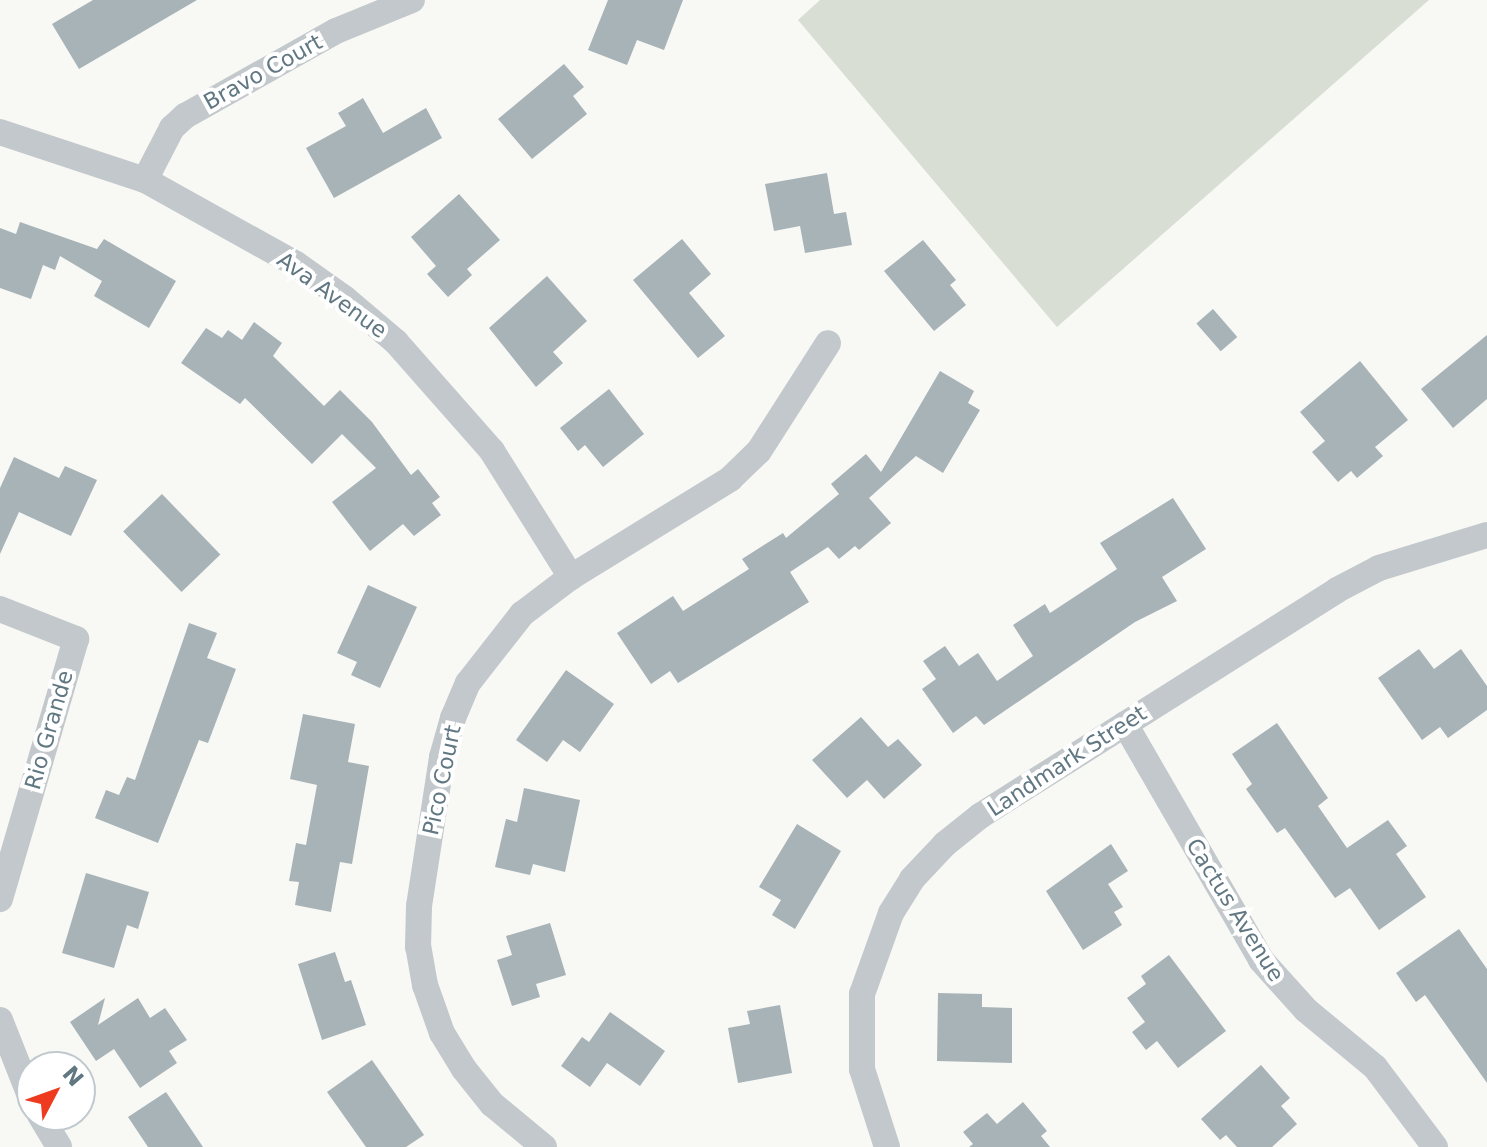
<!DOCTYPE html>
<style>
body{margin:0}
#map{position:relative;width:1487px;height:1147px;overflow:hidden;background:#f8f8f5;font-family:"DejaVu Sans",sans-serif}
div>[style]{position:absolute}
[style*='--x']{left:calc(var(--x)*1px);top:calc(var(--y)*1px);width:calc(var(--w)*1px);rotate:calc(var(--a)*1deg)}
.green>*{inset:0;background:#d8ded4}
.building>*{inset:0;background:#a7b3b7;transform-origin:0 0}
.minor>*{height:26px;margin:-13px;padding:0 13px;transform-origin:13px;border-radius:13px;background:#c2c8cb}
span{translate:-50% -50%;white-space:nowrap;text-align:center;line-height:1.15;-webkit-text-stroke:8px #fff;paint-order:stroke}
.street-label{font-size:22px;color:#617782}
.north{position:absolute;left:16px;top:1051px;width:80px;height:80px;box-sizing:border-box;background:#fff;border:2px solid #c0c9cd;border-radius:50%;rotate:49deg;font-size:22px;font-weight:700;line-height:32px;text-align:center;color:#617782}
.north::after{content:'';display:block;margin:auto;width:28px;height:36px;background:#ee3b1f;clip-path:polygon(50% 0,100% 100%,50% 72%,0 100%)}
</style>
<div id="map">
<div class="green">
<i style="clip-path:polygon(820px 0,1429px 0,1057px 327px,798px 20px)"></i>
</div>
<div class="building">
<i style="clip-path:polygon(93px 0,197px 0,79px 69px,52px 24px)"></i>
<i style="clip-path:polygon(608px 0,683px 0,664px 50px,637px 40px,627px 65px,588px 50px)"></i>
<i style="clip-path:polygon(564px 64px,584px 87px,573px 96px,587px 114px,532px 159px,498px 119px)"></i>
<i style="clip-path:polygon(363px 98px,383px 133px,426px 108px,442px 138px,334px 198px,306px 148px,346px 126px,338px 113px)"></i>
<i style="clip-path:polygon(827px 173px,834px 214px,846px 212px,852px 245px,805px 253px,800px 226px,774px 231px,765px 184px)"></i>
<i style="clip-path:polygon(459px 194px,500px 240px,467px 269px,472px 275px,448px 297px,427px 274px,436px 266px,411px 237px)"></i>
<i style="clip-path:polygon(20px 222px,97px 249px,104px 239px,176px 281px,149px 328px,94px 296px,102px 281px,60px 256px,55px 270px,43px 265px,31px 299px,0 288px,0 228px,16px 234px)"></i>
<i style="clip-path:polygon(682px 239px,711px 274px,689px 293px,725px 336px,698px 358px,633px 280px)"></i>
<i style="clip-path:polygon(923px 240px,956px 280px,950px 285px,966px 305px,934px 331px,884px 271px)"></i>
<i style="clip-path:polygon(547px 276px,587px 321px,553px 352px,563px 363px,536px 387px,489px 328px)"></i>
<i style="left:1213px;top:309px;width:37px;height:22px;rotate:49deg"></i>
<i style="clip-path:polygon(254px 322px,282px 343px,273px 356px,324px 406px,340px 390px,372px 422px,411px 475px,418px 469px,440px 497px,432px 503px,441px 515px,414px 536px,403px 524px,370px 551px,332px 502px,376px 468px,342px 434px,312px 464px,245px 398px,240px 404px,181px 363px,206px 328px,222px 338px,228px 330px,242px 340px)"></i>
<i style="clip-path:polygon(1487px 335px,1487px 399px,1453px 428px,1421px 389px)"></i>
<i style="clip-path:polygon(1360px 361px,1408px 420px,1375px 447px,1383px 456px,1357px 478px,1351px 471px,1338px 482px,1312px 452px,1325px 441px,1300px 412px)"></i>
<i style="clip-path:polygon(940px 371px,974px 391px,968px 403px,980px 410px,943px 473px,916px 456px,869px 498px,891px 523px,859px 550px,855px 546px,839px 559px,828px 547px,790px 572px,809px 602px,678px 683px,670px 671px,651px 684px,617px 633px,673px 596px,683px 611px,749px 569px,742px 559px,783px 533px,786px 538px,839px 494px,831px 484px,866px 454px,881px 472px)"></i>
<i style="clip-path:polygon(609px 389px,644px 434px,603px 467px,585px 445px,578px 451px,560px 428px)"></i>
<i style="clip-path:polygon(14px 457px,59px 478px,65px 466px,97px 480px,71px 536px,19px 512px,0 554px,0 488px)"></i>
<i style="left:162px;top:494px;width:84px;height:54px;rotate:46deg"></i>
<i style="clip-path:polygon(1173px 498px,1206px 549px,1162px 577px,1177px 601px,1135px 622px,984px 725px,976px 716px,953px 733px,922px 689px,936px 679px,923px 661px,945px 646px,959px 666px,978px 653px,997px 681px,1033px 656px,1013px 625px,1045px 604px,1050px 613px,1117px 569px,1100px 543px)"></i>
<i style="clip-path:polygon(368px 585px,417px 607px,380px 688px,351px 675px,357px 662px,337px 653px)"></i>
<i style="clip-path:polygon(189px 623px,217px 633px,207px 658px,236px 669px,208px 743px,199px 740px,158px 843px,95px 818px,106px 790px,119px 795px,127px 777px,135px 780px)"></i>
<i style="clip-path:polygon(1419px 649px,1434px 669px,1461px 649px,1487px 686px,1487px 710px,1448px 738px,1440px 727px,1422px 740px,1378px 678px)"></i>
<i style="clip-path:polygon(566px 670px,614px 704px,580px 752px,563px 740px,547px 762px,516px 740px)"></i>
<i style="clip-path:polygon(303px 714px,355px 724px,348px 762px,369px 766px,352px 864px,340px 862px,331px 912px,295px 905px,299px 882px,289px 881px,296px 843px,306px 845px,317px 785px,290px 779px)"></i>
<i style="clip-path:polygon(861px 717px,888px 747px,898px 739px,922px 765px,884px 799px,867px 780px,847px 798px,812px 760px)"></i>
<i style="clip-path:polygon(1277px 723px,1328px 798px,1318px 806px,1347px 848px,1388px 820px,1407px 846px,1396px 854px,1426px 897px,1379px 930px,1350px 888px,1335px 898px,1285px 828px,1277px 833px,1246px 789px,1252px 784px,1232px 754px)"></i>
<i style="clip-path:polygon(524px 788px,580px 800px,565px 872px,533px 864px,530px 875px,495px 867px,506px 819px,517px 822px)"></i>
<i style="clip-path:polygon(797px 824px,841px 851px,795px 929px,772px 915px,781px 900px,759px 887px)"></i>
<i style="clip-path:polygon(1111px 844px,1128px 871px,1108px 884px,1123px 907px,1114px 912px,1122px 925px,1083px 950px,1046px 891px)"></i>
<i style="clip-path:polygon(86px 873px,149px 892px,138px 929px,127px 925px,114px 968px,62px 953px)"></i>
<i style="clip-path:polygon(550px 923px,566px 975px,536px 984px,540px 997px,512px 1006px,497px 960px,512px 955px,506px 936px)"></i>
<i style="clip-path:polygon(1459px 929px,1487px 969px,1487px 1083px,1425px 995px,1416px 1002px,1396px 973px)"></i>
<i style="clip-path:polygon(335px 952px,345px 982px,351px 980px,366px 1025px,322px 1040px,298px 964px)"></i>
<i style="clip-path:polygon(1169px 955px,1226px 1031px,1178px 1068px,1157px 1041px,1146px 1050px,1132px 1032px,1145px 1022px,1127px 998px,1146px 984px,1141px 976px)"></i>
<i style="clip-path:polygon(938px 993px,982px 994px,982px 1007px,1012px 1008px,1012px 1063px,937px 1061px)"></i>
<i style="clip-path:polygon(105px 998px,98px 1025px,138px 998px,150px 1018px,165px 1008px,187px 1040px,169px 1051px,177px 1063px,140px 1088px,114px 1049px,96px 1061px,70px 1022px)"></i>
<i style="clip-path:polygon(780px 1005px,792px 1073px,738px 1083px,728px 1028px,750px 1024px,747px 1011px)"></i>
<i style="clip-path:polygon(610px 1012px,665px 1051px,640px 1086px,607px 1063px,590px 1087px,561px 1066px,582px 1037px,589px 1042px)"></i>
<i style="clip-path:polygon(372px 1060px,424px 1135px,406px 1147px,366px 1147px,327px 1092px)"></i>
<i style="clip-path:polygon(1261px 1065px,1290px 1098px,1281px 1106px,1297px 1124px,1272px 1147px,1237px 1147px,1226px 1135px,1220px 1140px,1201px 1119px)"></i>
<i style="clip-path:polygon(166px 1092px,203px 1147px,148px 1147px,128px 1117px)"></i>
<i style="clip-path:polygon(1023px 1102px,1047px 1131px,1041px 1136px,1050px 1147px,969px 1147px,973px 1144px,963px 1132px,987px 1113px,997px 1124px)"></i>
</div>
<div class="minor">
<i style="--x:0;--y:132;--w:153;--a:18.3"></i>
<i style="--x:145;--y:180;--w:173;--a:29.1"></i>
<i style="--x:296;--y:264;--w:59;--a:35.3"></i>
<i style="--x:344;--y:298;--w:68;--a:40.2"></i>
<i style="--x:396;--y:342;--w:145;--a:48.6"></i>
<i style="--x:492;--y:451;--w:149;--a:57.9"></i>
<i style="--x:145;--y:180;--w:59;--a:-62.6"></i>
<i style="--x:172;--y:128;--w:18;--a:-43"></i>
<i style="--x:185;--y:116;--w:173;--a:-29.4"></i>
<i style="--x:336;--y:31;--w:82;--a:-22.2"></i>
<i style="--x:0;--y:609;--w:82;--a:21.5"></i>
<i style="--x:76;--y:639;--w:271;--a:106.3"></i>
<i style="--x:1125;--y:724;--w:272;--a:60"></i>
<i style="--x:1261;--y:960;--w:67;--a:48"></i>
<i style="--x:1306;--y:1010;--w:89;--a:39.6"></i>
<i style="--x:1375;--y:1067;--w:100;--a:53.1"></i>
<i style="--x:0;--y:1020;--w:87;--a:68.4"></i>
<i style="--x:40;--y:1115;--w:37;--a:59"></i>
<i style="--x:544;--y:1147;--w:67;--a:-140.4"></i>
<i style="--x:492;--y:1104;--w:45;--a:-128.7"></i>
<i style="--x:464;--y:1069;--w:42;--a:-121.4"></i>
<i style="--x:442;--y:1033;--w:51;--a:-109.5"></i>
<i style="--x:425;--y:985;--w:39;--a:-100"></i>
<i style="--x:418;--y:947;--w:41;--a:-88.6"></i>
<i style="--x:419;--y:906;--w:151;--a:-81.2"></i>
<i style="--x:442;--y:757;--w:41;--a:-74.2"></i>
<i style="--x:453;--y:718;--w:38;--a:-67"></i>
<i style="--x:468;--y:683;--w:88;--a:-52"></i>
<i style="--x:522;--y:614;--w:61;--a:-37.1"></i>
<i style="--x:571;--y:577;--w:187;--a:-31.6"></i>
<i style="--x:730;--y:479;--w:40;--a:-44"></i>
<i style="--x:759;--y:451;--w:128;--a:-57.4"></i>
<i style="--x:887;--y:1147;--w:82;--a:-107.8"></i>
<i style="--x:862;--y:1069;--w:75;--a:-90"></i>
<i style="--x:862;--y:994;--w:86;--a:-70.3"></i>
<i style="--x:891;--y:913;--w:40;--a:-58"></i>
<i style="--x:912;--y:879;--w:48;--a:-46.7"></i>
<i style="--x:945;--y:844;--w:45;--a:-38.7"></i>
<i style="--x:980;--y:816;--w:423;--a:-32.3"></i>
<i style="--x:1337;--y:590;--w:47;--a:-27.6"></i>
<i style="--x:1379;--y:568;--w:113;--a:-17"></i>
</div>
<div class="street-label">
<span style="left:263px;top:72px;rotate:-29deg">Bravo Court</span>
<span style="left:332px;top:295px;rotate:36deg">Ava Avenue</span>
<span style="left:49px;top:730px;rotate:-74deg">Rio Grande</span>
<span style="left:1067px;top:761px;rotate:-33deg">Landmark Street</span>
<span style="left:442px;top:780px;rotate:-78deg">Pico Court</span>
<span style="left:1235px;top:910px;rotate:58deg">Cactus Avenue</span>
</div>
<div class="north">N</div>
</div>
